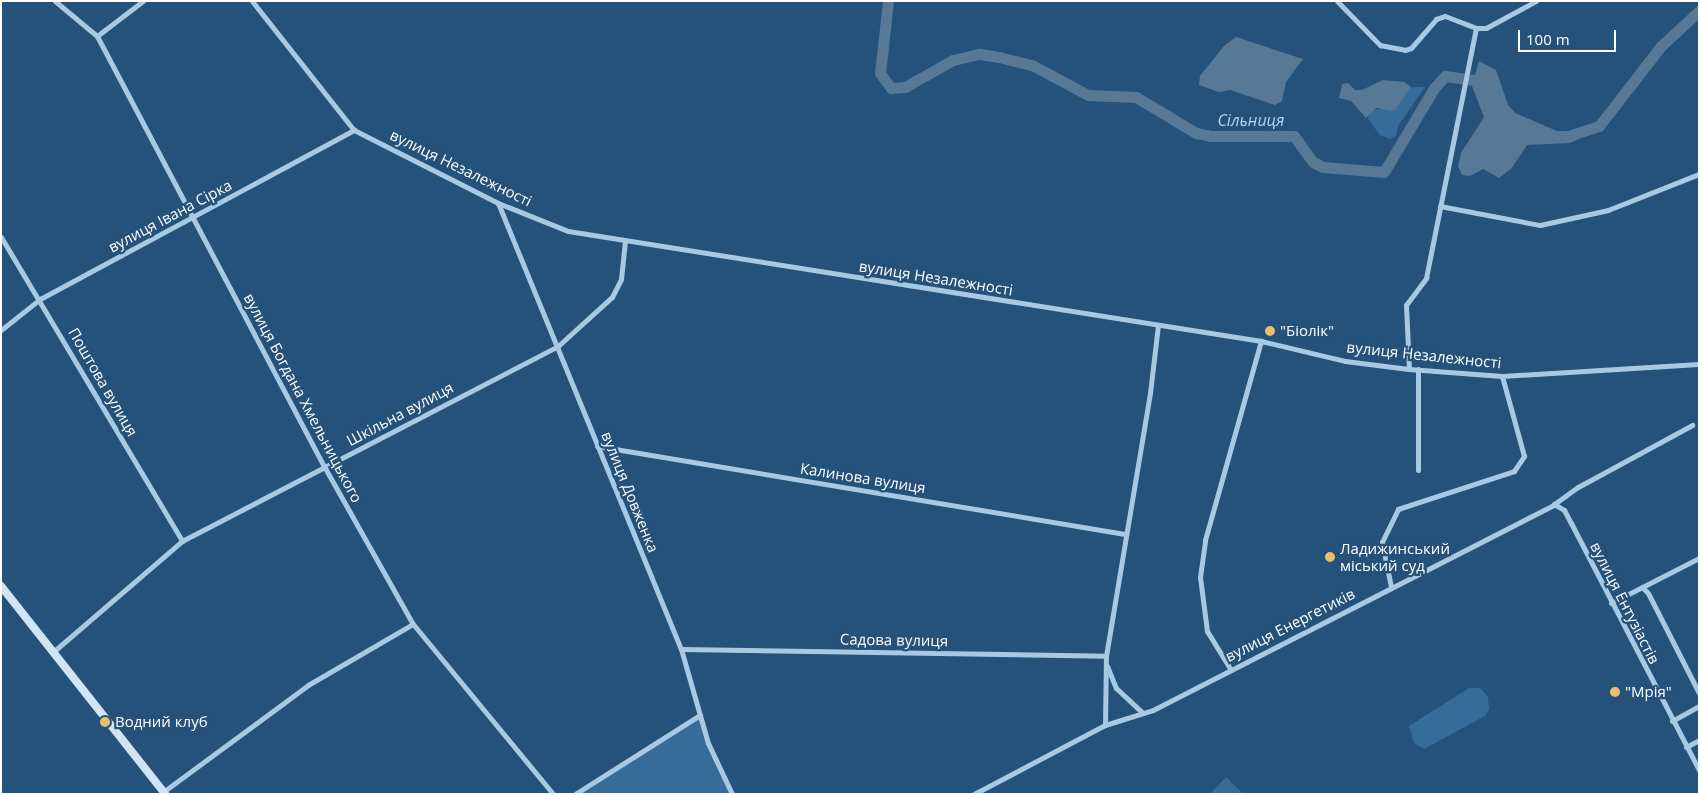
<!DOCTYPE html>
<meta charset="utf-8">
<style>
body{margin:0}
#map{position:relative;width:1700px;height:795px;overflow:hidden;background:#24527b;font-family:"Open Sans",sans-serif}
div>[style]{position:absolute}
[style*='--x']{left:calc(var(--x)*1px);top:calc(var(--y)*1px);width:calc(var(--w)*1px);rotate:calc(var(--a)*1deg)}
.green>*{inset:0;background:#386c98}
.water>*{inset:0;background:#577996}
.river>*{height:11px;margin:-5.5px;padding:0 5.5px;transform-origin:5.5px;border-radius:5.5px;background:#577996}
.street>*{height:5px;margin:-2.5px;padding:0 2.5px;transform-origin:2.5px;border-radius:2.5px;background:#a8c9e4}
.secondary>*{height:8px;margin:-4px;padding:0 4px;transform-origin:4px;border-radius:4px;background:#d1e4f4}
.dots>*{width:14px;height:14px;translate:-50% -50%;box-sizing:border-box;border:2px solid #24527b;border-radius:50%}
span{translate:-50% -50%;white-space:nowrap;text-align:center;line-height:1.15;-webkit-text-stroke:4.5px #24527b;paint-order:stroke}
.street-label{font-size:15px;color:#fff}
.poi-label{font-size:15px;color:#fff}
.left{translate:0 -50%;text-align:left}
.water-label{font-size:16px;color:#b3d3ec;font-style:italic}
.frame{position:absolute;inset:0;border:2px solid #fff;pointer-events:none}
.scale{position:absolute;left:1518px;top:30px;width:98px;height:22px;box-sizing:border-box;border:2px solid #fff;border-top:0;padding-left:6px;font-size:15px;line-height:18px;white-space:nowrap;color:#fff;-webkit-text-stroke:4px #24527b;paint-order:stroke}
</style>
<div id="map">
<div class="green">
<i style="clip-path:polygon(1411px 87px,1425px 87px,1398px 126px,1396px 136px,1390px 139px,1380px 135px,1368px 119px,1371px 110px,1396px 107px)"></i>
<i style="clip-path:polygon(1469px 688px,1480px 688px,1488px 697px,1489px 709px,1485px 716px,1424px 749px,1414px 743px,1409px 726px)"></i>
<i style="clip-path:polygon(700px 715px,708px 742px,732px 794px,575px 794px)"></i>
<i style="clip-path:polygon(1226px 777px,1243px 794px,1210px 794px)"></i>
</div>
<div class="water">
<i style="clip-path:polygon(1236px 37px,1303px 59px,1286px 82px,1282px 101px,1275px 105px,1230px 90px,1219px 92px,1199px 85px,1200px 76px,1224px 46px)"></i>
<i style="clip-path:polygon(1479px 61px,1496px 70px,1508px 105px,1515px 113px,1557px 131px,1579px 131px,1579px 139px,1570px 143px,1527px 145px,1511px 169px,1499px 178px,1483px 169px,1470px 176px,1462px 175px,1458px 166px,1461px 153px,1484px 117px,1472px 86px)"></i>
<i style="clip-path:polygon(1383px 80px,1404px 82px,1411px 87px,1394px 111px,1376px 108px,1366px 118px,1351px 101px,1339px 98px,1342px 84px,1348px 83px,1355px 90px,1362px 90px)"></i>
</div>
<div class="river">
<i style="--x:888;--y:1;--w:72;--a:96.3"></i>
<i style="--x:880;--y:73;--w:19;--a:54"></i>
<i style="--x:891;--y:88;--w:14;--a:-4"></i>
<i style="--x:905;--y:87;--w:55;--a:-29.4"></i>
<i style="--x:953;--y:60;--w:28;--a:-13"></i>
<i style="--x:980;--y:54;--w:19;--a:9"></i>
<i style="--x:999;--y:57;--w:34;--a:14"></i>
<i style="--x:1032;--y:65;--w:64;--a:28.2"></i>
<i style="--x:1088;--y:95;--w:48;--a:2.4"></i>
<i style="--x:1136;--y:97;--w:70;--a:31"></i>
<i style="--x:1196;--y:133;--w:15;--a:11"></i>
<i style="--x:1211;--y:136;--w:83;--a:0"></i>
<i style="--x:1294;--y:136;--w:32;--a:54"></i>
<i style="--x:1313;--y:162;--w:11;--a:27"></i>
<i style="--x:1323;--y:167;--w:61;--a:4.7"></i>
<i style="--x:1384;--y:172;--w:98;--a:-59.2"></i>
<i style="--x:1434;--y:88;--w:16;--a:-47"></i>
<i style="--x:1445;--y:76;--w:35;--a:8"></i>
<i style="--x:1480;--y:81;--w:8;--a:40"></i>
<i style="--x:1565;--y:137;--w:36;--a:-18"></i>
<i style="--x:1599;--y:126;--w:101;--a:-52.2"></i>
<i style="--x:1661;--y:46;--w:52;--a:-42.6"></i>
</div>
<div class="street">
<i style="--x:55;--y:1;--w:55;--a:39.8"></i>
<i style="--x:97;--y:36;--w:488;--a:62.2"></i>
<i style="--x:325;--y:468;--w:179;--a:60.6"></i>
<i style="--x:413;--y:624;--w:220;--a:50.5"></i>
<i style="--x:252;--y:1;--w:164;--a:51.7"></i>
<i style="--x:354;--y:130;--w:161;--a:26.9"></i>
<i style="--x:498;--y:203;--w:75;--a:21.8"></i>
<i style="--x:568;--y:231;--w:702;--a:9.02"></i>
<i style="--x:1261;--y:341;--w:86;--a:13.4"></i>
<i style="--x:1345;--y:361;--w:64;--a:7.1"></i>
<i style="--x:1409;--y:369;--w:93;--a:4.3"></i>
<i style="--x:1502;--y:376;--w:197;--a:-3.5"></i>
<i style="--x:1337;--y:1;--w:62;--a:45.7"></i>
<i style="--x:1380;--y:45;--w:25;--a:11"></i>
<i style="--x:1405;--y:50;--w:6;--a:-18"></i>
<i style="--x:1411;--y:48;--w:38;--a:-49"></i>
<i style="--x:1436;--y:19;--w:9;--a:-18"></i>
<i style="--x:1445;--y:16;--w:33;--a:21"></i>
<i style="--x:1476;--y:28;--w:10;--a:0"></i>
<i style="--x:1486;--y:28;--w:57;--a:-28.4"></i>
<i style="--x:97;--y:36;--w:58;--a:-37.3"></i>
<i style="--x:498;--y:203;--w:482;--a:67.7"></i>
<i style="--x:681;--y:649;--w:98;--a:74"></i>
<i style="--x:708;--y:743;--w:56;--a:64.8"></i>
<i style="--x:1440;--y:206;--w:102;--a:10.8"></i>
<i style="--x:1540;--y:225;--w:70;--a:-12.4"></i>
<i style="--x:1608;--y:210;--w:98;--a:-21.6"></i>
<i style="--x:1;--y:237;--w:354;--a:59.2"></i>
<i style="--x:1;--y:330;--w:50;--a:-38.5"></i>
<i style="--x:40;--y:299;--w:357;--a:-28.3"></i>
<i style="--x:1409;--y:369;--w:64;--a:-92.7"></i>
<i style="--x:1406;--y:305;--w:34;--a:-53"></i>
<i style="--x:1426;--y:278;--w:255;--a:-78.7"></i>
<i style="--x:597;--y:446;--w:535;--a:9.46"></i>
<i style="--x:1418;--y:470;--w:101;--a:-90"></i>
<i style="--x:1554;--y:504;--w:12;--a:31"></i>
<i style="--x:1564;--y:510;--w:15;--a:62"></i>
<i style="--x:1571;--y:523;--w:278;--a:62.6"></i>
<i style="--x:1391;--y:587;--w:46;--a:-101.3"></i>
<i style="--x:1382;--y:542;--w:37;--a:-64"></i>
<i style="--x:1398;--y:509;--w:122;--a:-18.1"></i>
<i style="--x:1514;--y:471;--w:18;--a:-56"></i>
<i style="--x:1524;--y:456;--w:83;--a:-105.4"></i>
<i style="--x:1642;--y:587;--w:8;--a:45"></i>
<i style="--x:1648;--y:593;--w:112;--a:63"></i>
<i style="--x:1611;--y:603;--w:99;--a:-27.1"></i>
<i style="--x:681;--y:649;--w:425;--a:0.9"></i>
<i style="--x:53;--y:652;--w:170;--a:-40.7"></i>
<i style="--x:182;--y:541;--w:424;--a:-27.4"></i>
<i style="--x:558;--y:346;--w:73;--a:-42.2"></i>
<i style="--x:612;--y:297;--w:20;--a:-63"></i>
<i style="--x:621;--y:279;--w:37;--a:-84"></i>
<i style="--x:1107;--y:666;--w:24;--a:68"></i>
<i style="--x:1116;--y:688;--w:35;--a:43"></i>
<i style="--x:1231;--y:670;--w:46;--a:-121.6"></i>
<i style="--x:1207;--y:631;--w:54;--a:-97.4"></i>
<i style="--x:1200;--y:577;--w:37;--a:-82"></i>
<i style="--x:1205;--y:540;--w:207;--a:-74.3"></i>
<i style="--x:1672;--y:721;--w:31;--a:-29"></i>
<i style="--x:1105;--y:725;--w:69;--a:-89.2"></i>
<i style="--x:1106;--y:656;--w:267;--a:-80.5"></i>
<i style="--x:1150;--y:393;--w:68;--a:-83.3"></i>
<i style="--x:1686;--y:747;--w:15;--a:-28"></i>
<i style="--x:163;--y:792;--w:180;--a:-36.4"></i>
<i style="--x:308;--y:685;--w:121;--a:-30.2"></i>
<i style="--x:575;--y:794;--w:148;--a:-32.3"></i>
<i style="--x:974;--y:794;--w:148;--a:-27.8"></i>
<i style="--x:1105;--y:725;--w:50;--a:-17.4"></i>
<i style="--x:1153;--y:710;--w:449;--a:-27.1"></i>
<i style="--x:1553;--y:505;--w:31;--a:-36"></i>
<i style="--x:1578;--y:487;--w:130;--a:-28.5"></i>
</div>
<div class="secondary">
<i style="--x:1;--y:586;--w:265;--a:51.7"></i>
</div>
<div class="dots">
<i style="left:1270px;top:331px;background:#eebc6c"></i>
<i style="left:1330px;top:557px;background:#eebc6c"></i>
<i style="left:1615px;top:692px;background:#eebc6c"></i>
<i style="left:105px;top:722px;background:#eebc6c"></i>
</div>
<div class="street-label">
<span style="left:461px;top:168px;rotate:26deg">вулиця Незалежності</span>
<span style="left:170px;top:216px;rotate:-28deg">вулиця Івана Сірка</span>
<span style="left:936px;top:278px;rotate:9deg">вулиця Незалежності</span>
<span style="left:1424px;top:355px;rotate:6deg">вулиця Незалежності</span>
<span style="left:103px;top:382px;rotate:60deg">Поштова вулиця</span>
<span style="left:303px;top:398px;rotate:62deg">вулиця Богдана Хмельницького</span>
<span style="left:400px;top:414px;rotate:-28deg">Шкільна вулиця</span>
<span style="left:863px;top:478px;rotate:9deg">Калинова вулиця</span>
<span style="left:630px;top:492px;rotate:68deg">вулиця Довженка</span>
<span style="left:1625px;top:603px;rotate:63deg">вулиця Ентузіастів</span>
<span style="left:1290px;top:625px;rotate:-27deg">вулиця Енергетиків</span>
<span style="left:894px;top:640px;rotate:1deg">Садова вулиця</span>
</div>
<div class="poi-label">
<span class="left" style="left:1280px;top:331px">"Біолік"</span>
<span class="left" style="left:1340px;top:557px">Ладижинський<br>міський суд</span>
<span class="left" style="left:1625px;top:692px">"Мрія"</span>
<span class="left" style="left:115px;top:722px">Водний клуб</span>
</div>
<div class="water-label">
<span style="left:1251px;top:120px">Сільниця</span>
</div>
<div class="frame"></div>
<div class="scale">100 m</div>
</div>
